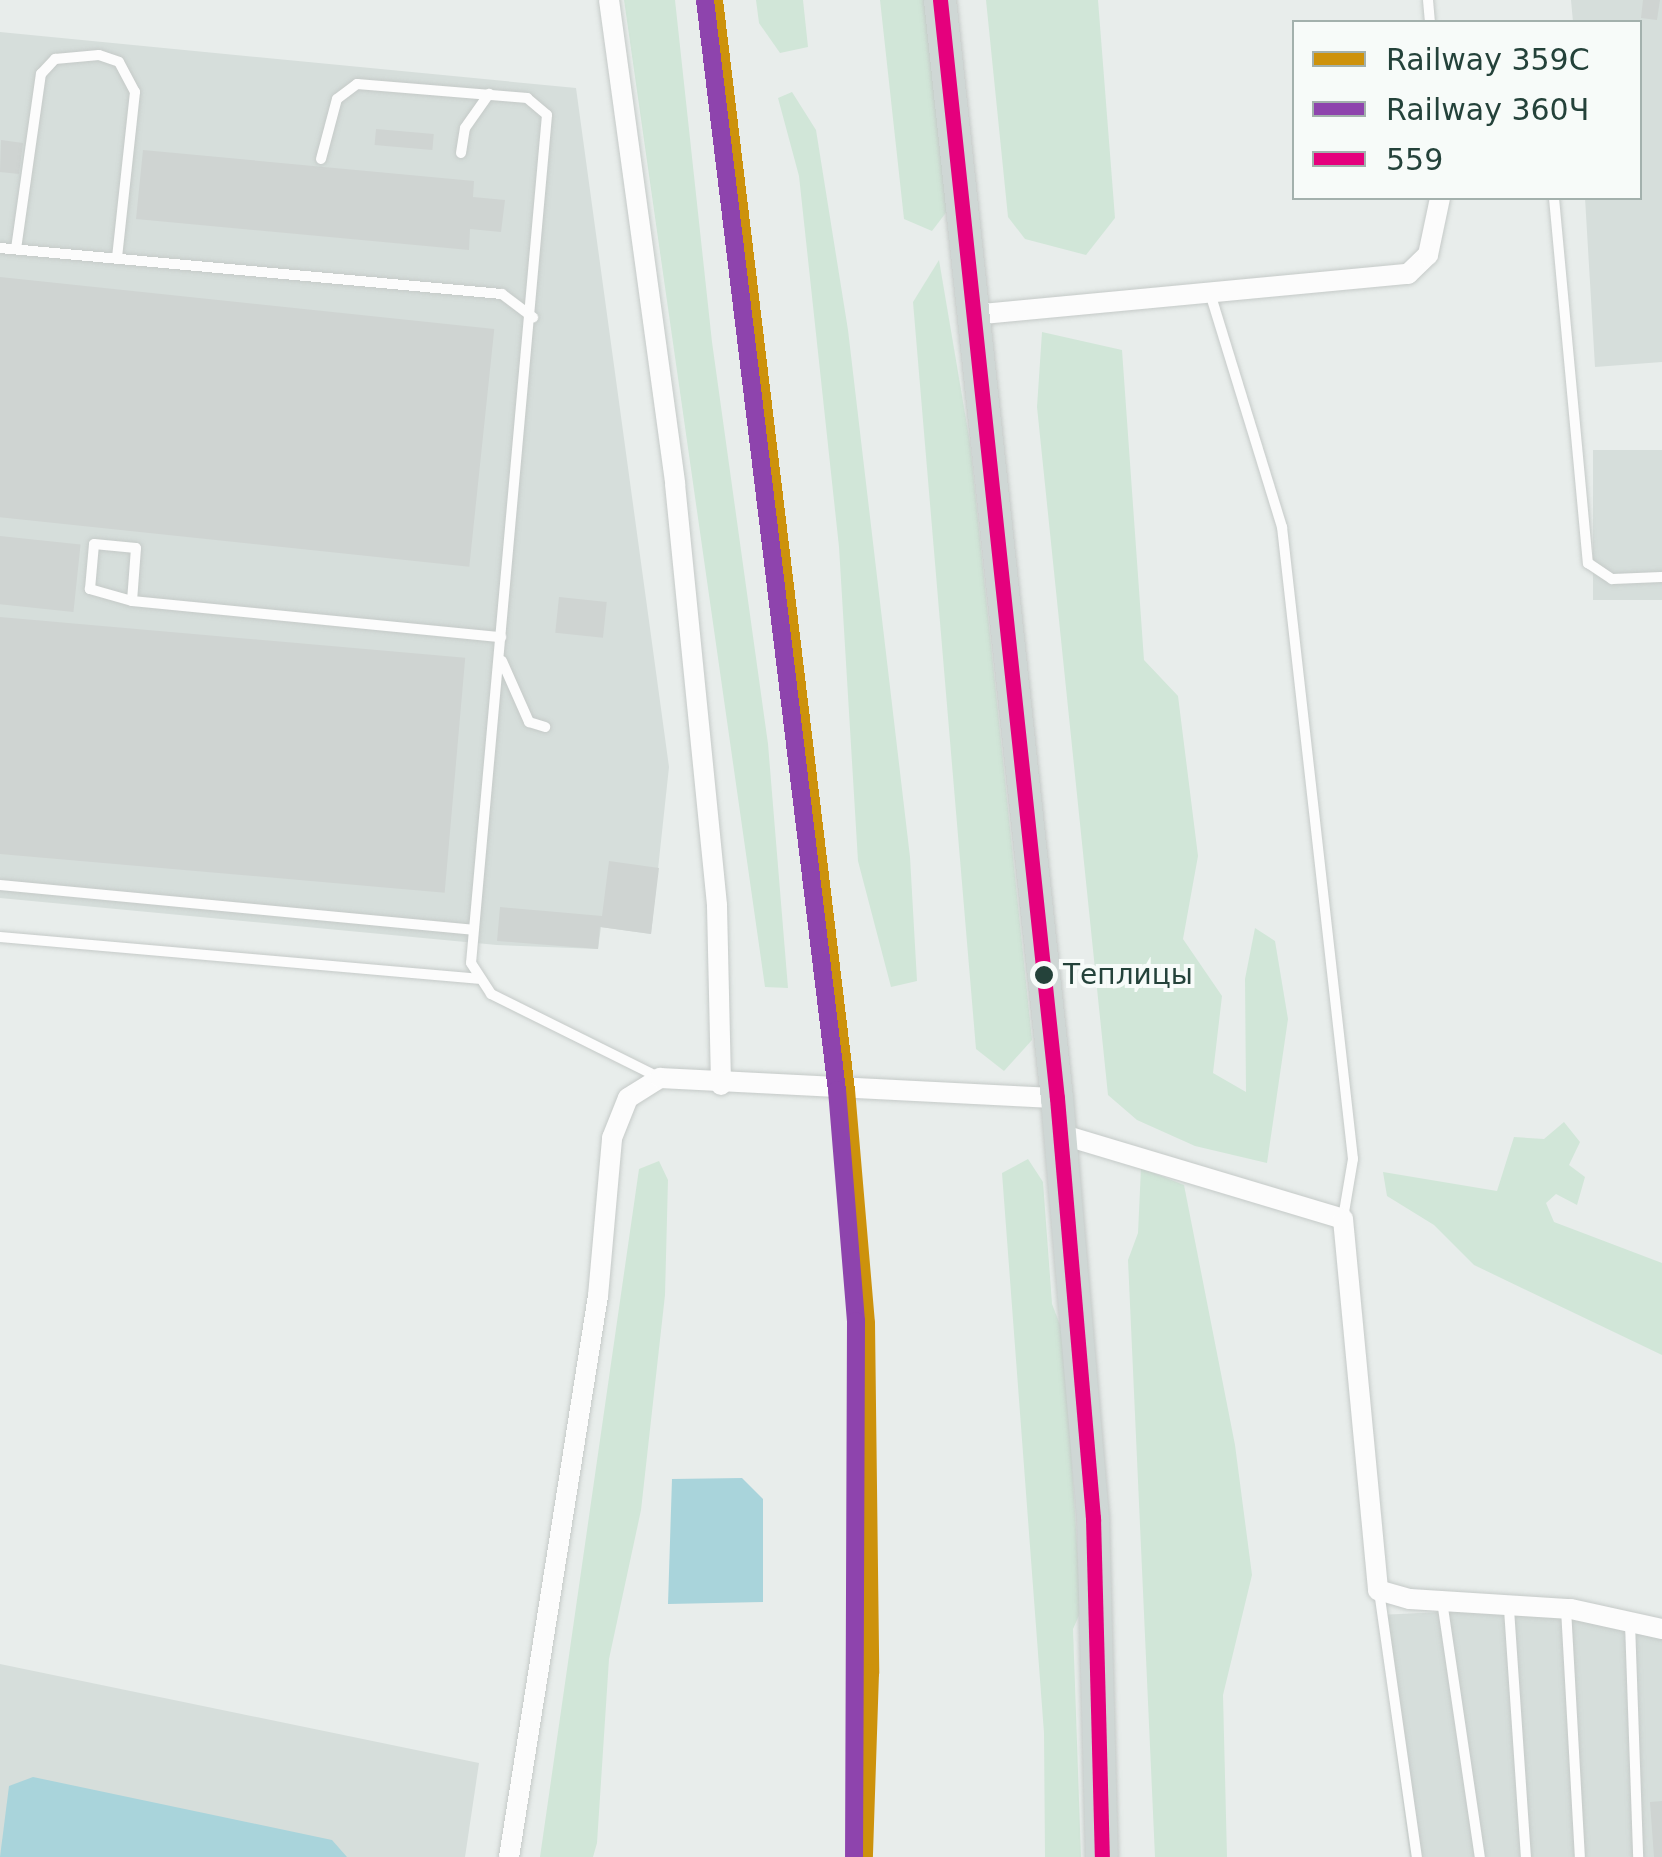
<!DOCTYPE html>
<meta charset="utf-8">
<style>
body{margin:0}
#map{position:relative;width:1662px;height:1857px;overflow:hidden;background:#e8edeb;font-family:"DejaVu Sans",sans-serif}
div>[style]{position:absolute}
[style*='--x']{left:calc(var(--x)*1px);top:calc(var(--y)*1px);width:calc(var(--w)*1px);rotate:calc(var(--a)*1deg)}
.built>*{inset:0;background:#d6dedb;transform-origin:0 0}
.green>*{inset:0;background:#d1e6d8}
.water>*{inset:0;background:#a9d4db}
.building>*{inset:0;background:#cfd4d2;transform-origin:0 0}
.roads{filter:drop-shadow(0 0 2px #c5cac8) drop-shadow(0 0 2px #c5cac8)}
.service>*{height:10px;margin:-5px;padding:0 5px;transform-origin:5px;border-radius:5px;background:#fcfcfc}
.minor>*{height:20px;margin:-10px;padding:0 10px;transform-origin:10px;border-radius:10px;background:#fcfcfc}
.primary>*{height:32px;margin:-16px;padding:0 16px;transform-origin:16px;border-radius:16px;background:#cfd7d5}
.bus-1>*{height:15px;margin:-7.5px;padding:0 7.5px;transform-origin:7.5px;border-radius:7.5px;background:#e5007d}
.rail-1>*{height:18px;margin:-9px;padding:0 9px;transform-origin:9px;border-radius:9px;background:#cd920c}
.rail-2>*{height:18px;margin:-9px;padding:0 9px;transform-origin:9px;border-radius:9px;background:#8e44ad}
.dots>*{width:28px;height:28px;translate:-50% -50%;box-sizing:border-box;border:5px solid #f7fbf9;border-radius:50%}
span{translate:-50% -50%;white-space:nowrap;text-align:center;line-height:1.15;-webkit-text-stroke:8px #f7fbf9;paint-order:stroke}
.bus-label{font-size:28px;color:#24423a}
.left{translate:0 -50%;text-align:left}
.legend{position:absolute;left:1292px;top:20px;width:350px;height:180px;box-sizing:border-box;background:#f7fbf9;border:2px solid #a3b1ad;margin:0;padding:12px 18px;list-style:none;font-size:30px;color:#24423a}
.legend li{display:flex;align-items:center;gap:20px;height:50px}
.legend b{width:50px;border:2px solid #a3b1ad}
</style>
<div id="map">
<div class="built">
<i style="clip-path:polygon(1571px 0,1662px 0,1662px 362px,1595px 367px,1585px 198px,1640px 198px,1640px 22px,1573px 22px)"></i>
<i style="clip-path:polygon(0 32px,576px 88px,669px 767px,651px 934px,601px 927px,598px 949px,497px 945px,0 898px)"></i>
<i style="left:1662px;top:450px;width:150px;height:69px;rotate:90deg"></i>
<i style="clip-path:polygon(1568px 1606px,1662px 1624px,1662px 1857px,1410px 1857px,1378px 1615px)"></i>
<i style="clip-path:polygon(0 1664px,479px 1763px,465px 1857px,0 1857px)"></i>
</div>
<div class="green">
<i style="clip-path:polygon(624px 0,675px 0,712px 342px,768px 744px,788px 988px,765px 987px)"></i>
<i style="clip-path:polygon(756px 0,803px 0,808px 47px,780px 53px,759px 23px)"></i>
<i style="clip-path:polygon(880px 0,927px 0,948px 210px,932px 231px,904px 219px)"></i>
<i style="clip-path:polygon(986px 0,1098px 0,1115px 218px,1086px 255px,1025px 239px,1008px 217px)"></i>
<i style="clip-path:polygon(792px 92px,816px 130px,848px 330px,910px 857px,917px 981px,891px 987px,858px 861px,839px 547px,799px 176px,778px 98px)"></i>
<i style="clip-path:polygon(939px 260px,970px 443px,1032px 1040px,1004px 1071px,976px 1049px,913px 302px)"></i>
<i style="clip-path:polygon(1042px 332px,1122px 350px,1144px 660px,1178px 696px,1198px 856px,1183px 939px,1222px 996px,1213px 1073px,1246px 1092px,1245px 979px,1255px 928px,1275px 941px,1288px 1019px,1267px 1163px,1195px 1146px,1137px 1120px,1108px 1095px,1037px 407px)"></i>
<i style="clip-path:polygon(1564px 1122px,1580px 1142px,1569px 1165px,1585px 1177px,1577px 1205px,1556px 1194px,1546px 1203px,1554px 1222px,1662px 1263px,1662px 1355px,1474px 1265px,1434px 1225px,1387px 1196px,1383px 1172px,1497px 1191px,1514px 1137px,1544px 1139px)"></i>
<i style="clip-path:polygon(1028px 1159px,1043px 1182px,1052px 1304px,1064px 1335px,1081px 1611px,1073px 1629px,1081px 1857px,1045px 1857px,1044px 1733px,1002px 1173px)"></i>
<i style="clip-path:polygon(659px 1161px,668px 1180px,665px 1295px,641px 1510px,609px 1659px,597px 1843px,593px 1857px,540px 1857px,639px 1169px)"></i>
<i style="clip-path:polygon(1141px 1168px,1184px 1185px,1235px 1445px,1252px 1575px,1223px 1695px,1227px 1857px,1155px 1857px,1128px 1260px,1138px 1233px)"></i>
</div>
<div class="water">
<i style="clip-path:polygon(742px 1478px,763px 1499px,763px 1602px,668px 1604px,672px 1479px)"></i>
<i style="clip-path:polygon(33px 1777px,332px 1840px,347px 1857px,0 1857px,9px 1786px)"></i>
</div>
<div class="building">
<i style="clip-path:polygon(1643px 0,1660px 0,1657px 20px,1641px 18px)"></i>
<i style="left:376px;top:129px;width:58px;height:16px;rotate:5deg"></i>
<i style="clip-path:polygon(1px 140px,23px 143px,19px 174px,0 172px)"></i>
<i style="clip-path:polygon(143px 150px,474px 181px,473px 197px,505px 200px,501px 232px,470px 229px,469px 250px,136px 219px)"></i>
<i style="left:0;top:277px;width:497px;height:239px;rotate:6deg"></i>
<i style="left:0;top:536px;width:81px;height:68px;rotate:6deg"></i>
<i style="left:559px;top:597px;width:48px;height:36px;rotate:6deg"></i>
<i style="left:0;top:617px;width:467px;height:236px;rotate:5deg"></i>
<i style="clip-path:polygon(609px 861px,659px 868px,651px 934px,600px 927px,598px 949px,497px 941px,500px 907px,602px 916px)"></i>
<i style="clip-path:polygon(1662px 1801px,1662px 1857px,1654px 1857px,1650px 1802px)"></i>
</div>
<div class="roads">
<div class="service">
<i style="--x:1428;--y:0;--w:22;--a:85"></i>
<i style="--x:461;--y:153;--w:25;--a:-81"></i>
<i style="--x:465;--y:128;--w:42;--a:-54.8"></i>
<i style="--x:321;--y:159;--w:62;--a:-75.1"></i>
<i style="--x:337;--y:99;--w:25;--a:-37"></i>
<i style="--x:357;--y:84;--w:171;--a:4.7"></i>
<i style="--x:527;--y:98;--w:26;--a:40"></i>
<i style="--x:547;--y:115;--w:851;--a:95.12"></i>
<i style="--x:471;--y:963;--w:37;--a:57"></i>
<i style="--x:491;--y:994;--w:189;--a:26.4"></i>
<i style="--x:1554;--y:198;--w:367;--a:84.7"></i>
<i style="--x:1588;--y:563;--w:29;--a:34"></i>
<i style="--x:1612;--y:579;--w:50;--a:-2.3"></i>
<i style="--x:0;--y:248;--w:504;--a:5.24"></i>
<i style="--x:502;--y:294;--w:39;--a:37"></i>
<i style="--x:16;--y:249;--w:177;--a:-81.9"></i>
<i style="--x:41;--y:74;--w:21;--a:-47"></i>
<i style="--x:55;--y:59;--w:44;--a:-5.2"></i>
<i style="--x:99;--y:55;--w:21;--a:19"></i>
<i style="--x:119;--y:62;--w:34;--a:62"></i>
<i style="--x:135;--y:92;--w:168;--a:96.2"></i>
<i style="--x:1210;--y:293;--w:245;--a:72.9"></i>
<i style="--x:1282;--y:527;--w:636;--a:83.59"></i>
<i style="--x:1353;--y:1159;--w:60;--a:99.6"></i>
<i style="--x:132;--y:601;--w:44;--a:-164.1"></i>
<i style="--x:90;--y:589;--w:45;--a:-84.9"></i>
<i style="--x:94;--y:544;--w:42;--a:5.4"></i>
<i style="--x:136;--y:548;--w:53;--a:94.3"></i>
<i style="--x:132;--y:601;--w:371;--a:5.6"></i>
<i style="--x:502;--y:661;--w:67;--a:66.1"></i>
<i style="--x:529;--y:722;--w:17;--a:17"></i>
<i style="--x:0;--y:885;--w:475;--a:5.4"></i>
<i style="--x:0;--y:937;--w:480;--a:5"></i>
<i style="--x:1379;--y:1591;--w:269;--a:81.9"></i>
<i style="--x:1442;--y:1601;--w:259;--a:81.6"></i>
<i style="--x:1509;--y:1609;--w:249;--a:86.1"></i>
<i style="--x:1566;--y:1609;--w:248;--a:86.8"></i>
<i style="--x:1630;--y:1623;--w:234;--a:88"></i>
</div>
<div class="minor">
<i style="--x:609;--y:0;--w:488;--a:82.2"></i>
<i style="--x:675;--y:484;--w:424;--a:84.3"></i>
<i style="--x:717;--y:906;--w:179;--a:88.7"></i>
<i style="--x:972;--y:315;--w:438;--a:-5.4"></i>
<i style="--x:1408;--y:274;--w:28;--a:-44"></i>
<i style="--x:1428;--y:255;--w:58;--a:-78.1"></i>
<i style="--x:1060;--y:1134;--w:295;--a:16.7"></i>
<i style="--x:1343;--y:1219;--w:373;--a:84.6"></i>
<i style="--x:1378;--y:1590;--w:33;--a:16"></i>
<i style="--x:1410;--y:1599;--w:161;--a:3.6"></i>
<i style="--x:1571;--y:1609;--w:93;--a:12.4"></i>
<i style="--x:509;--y:1857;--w:568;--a:-80.99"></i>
<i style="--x:598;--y:1296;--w:159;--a:-84.9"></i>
<i style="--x:612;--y:1138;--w:43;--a:-68.2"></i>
<i style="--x:628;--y:1098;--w:38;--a:-32"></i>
<i style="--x:660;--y:1078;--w:398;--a:2.9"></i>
</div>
<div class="primary">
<i style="--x:940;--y:0;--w:1104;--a:83.92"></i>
<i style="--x:1057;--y:1098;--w:422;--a:85.1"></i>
<i style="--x:1093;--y:1518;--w:339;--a:88.5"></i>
</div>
</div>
<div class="bus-1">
<i style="--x:940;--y:0;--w:1104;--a:83.92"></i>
<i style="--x:1057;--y:1098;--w:422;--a:85.1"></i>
<i style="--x:1093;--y:1518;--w:339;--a:88.5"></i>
</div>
<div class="rail-1">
<i style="--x:714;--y:0;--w:1098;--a:83.1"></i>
<i style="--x:846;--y:1090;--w:234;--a:85.1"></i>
<i style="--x:866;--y:1323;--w:350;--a:89.3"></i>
<i style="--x:870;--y:1673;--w:184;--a:91.9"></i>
</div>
<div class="rail-2">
<i style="--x:705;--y:0;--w:1098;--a:83.1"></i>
<i style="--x:837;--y:1090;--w:232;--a:85.3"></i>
<i style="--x:856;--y:1321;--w:536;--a:90.21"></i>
</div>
<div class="dots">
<i style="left:1044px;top:975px;background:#24423a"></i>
</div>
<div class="bus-label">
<span class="left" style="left:1063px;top:975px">Теплицы</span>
</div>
<ul class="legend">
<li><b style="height:12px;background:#cd920c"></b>Railway 359С</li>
<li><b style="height:12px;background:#8e44ad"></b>Railway 360Ч</li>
<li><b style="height:12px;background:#e5007d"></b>559</li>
</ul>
</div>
